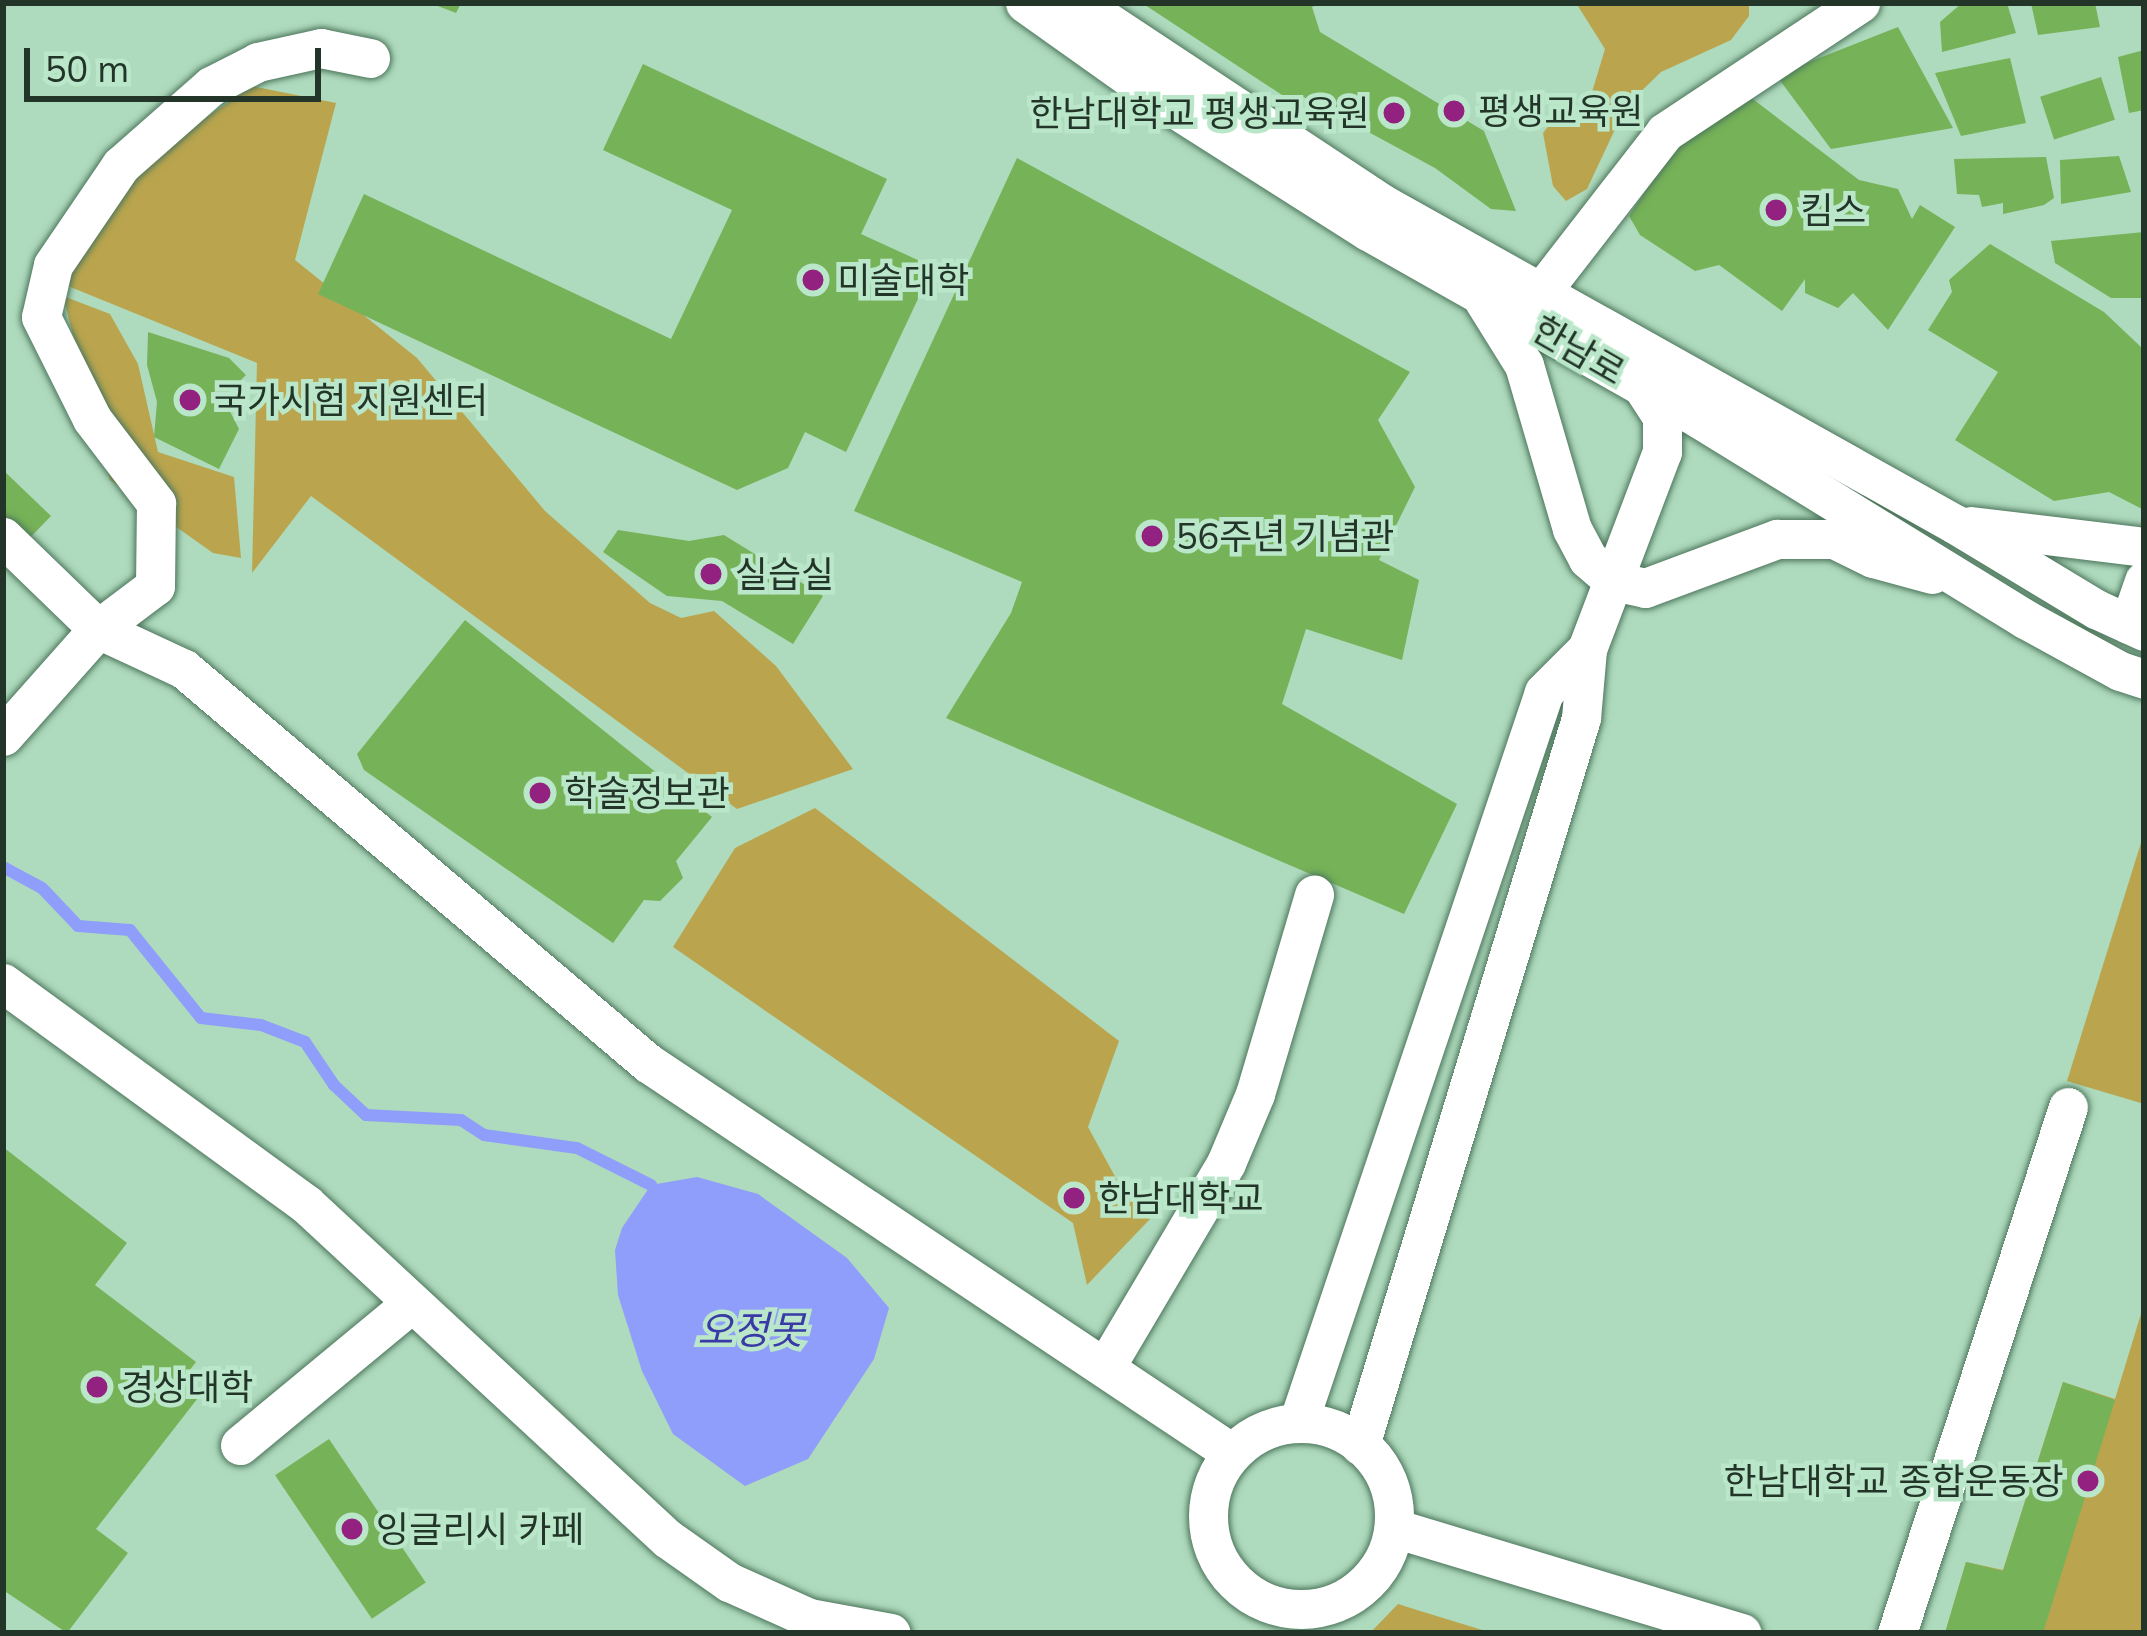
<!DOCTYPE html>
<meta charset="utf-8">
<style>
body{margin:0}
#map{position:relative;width:2147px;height:1636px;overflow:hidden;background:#aedabd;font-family:Mulish,"Noto Sans KR",sans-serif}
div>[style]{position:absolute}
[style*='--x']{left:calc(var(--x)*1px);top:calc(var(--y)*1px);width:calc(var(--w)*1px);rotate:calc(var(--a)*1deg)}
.green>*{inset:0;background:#baa54e}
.water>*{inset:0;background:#8f9dfb}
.stream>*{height:12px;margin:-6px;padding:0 6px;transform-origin:6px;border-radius:6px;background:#8f9dfb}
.building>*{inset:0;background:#76b258;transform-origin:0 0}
.roads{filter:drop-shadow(0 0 3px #4d765c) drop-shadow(0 0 3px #4d765c)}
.minor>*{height:39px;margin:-19.5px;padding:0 19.5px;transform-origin:19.5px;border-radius:19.5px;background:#fff}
.minor>.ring{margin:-19.5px;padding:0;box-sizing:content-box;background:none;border:39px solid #fff;border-radius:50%}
.dots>*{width:33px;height:33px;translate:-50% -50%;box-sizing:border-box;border:6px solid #bae7c9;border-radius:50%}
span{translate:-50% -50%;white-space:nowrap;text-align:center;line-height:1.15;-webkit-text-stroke:9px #bae7c9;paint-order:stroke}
.poi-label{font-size:36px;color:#233529}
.left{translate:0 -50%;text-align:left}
.right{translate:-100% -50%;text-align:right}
.street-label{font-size:36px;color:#233529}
.water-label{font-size:39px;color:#393aa5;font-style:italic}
.frame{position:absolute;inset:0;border:6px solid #233529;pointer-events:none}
.scale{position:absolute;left:24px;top:48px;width:297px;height:54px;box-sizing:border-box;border:6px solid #233529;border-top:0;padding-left:15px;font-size:36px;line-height:42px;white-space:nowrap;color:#233529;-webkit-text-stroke:9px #bae7c9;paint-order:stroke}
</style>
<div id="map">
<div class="green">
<i style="clip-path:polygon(1576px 3px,1749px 3px,1749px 16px,1731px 40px,1661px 72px,1626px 106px,1587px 189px,1566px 201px,1553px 186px,1543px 133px,1559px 113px,1586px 112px,1605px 49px)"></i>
<i style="clip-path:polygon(252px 86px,336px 103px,295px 260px,417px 358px,545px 511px,650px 603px,681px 618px,714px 611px,776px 666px,853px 769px,737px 809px,311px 496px,252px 573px,257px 363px,58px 282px,131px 169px)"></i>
<i style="clip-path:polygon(63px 296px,110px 314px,138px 364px,158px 452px,234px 477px,241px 558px,213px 553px,110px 480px)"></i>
<i style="clip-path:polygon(815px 808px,1119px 1041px,1088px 1127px,1117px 1180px,1150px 1219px,1087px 1285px,1073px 1223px,673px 947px,735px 848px)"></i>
<i style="clip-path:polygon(2144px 833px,2144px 1104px,2067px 1081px)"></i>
<i style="clip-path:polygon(2144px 1304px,2144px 1633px,1945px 1633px,1966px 1562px,2003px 1570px,2063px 1382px,2115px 1399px)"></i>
<i style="clip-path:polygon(1398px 1604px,1417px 1610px,1492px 1633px,1370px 1633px)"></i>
</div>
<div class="water">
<i style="clip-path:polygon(697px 1177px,758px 1194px,847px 1258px,889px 1308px,874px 1359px,808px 1459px,745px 1486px,673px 1434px,642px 1371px,618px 1295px,615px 1250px,622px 1228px,651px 1185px)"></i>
</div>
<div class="stream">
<i style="--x:3;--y:867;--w:44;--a:28.3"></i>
<i style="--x:42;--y:888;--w:52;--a:46.5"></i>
<i style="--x:78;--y:926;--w:52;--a:4.4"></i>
<i style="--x:130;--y:930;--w:113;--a:51.1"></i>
<i style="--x:201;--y:1018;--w:60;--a:6.7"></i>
<i style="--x:261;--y:1025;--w:47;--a:21.1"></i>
<i style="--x:305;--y:1042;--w:52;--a:56"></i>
<i style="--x:334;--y:1085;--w:44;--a:43.2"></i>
<i style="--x:366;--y:1115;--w:95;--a:3"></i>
<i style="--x:461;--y:1120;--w:27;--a:33"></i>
<i style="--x:484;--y:1135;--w:94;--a:8"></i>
<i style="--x:577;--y:1148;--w:83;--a:26.6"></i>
</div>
<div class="building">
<i style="clip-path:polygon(430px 3px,461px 3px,456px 13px)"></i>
<i style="clip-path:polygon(1142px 3px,1322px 3px,1312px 7px,1320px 32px,1484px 131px,1516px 211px,1491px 209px,1435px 168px,1300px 95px,1282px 95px)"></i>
<i style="clip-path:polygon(1962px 3px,2007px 3px,2016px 33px,1942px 52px,1940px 22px)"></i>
<i style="clip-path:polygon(2031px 3px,2095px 3px,2100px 27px,2038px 35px)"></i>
<i style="clip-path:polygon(1898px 27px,1953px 128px,1831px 149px,1776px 75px)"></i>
<i style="clip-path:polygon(2144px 50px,2144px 110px,2129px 113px,2118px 57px)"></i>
<i style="clip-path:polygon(2010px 58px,2026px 123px,1961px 136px,1935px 73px)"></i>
<i style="clip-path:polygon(643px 64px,887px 179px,861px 234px,933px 267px,846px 452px,805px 432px,788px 468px,737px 490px,318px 294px,364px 194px,671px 339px,732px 210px,603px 150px)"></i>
<i style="left:2101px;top:77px;width:45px;height:64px;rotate:72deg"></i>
<i style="clip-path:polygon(1745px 93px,1859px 180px,1898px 189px,1912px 219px,1920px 205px,1955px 227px,1888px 330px,1853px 293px,1838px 308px,1805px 293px,1805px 279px,1782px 311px,1719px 265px,1695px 271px,1640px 235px,1629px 216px,1682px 136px)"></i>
<i style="clip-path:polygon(2119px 156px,2131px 192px,2061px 204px,2060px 160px)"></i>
<i style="clip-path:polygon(2046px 157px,2054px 198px,2044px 205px,2003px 214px,2003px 203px,1982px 207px,1979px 195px,1957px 194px,1954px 159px)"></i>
<i style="clip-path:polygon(1017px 158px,1410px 372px,1378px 420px,1415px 487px,1379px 560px,1419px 580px,1402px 660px,1306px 629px,1282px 704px,1457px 804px,1404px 914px,946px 718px,1011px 613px,1022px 582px,854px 511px)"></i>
<i style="clip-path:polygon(2144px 232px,2144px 298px,2111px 298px,2055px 263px,2051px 241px)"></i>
<i style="clip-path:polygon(1990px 244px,2104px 312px,2142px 348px,2144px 510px,2109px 492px,2054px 501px,1955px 440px,1998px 372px,1928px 330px,1952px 292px,1949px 280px)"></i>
<i style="clip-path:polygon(148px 332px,229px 358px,246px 375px,223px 398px,239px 429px,219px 469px,154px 437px,157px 402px,147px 365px)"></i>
<i style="clip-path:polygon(3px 470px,51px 516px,20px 548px,3px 533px)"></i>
<i style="clip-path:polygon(618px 530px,689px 541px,724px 535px,823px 596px,793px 644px,722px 601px,667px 596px,603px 552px)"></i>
<i style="clip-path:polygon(465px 620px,712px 817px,676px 861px,683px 878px,660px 901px,644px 900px,613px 943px,364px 770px,357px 754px)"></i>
<i style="clip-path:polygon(3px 1147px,127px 1243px,95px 1285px,196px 1362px,182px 1380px,201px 1394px,96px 1529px,128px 1553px,67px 1633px,3px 1590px)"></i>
<i style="clip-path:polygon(2063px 1382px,2115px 1400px,2043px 1633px,1945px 1633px,1966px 1562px,2003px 1571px)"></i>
<i style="left:329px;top:1439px;width:173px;height:65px;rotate:56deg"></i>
</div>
<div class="roads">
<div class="minor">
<i style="--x:1025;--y:3;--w:166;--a:35.4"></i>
<i style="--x:1160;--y:99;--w:246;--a:32.4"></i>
<i style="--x:1368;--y:231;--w:382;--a:29.5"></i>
<i style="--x:1700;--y:419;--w:382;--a:31.6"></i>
<i style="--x:2025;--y:619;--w:108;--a:28.7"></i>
<i style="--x:2120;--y:671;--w:25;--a:18"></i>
<i style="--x:1079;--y:3;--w:362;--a:33.5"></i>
<i style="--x:1381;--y:203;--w:658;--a:29.22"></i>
<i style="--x:1955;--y:524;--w:165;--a:31.1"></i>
<i style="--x:2096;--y:609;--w:53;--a:24.6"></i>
<i style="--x:370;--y:58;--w:50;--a:-168.5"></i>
<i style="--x:321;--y:48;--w:65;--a:167.5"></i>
<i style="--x:258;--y:62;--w:53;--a:152.9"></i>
<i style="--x:211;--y:86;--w:120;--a:138.7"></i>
<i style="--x:121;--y:165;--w:121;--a:124.2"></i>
<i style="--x:53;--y:265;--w:53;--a:103"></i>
<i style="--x:41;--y:317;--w:114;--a:63.4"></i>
<i style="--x:92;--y:419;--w:106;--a:52.7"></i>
<i style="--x:156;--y:503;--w:83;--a:90.7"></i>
<i style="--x:155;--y:586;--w:71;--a:143"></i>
<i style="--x:98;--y:629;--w:95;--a:24.9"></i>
<i style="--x:184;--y:669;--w:609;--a:40.34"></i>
<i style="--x:648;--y:1063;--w:702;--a:33.74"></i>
<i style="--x:1541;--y:292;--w:202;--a:-52.2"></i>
<i style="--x:1665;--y:132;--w:234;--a:-33.5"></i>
<i style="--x:1484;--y:301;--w:75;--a:58"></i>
<i style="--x:1524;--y:365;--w:171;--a:73.7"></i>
<i style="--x:1572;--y:529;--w:34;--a:62"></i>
<i style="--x:1588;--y:559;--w:33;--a:41"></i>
<i style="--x:1613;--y:581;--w:33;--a:12"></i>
<i style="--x:1645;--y:588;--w:141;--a:-20.4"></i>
<i style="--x:1777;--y:539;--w:57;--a:0"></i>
<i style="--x:1834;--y:539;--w:43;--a:26"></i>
<i style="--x:1873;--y:558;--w:61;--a:15.2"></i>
<i style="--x:1971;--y:526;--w:174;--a:6.9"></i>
<i style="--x:3;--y:537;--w:132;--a:44.1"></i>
<i style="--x:98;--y:629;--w:143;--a:131.6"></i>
<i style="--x:2129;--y:624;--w:46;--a:-70.8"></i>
<i style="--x:3;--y:983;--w:375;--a:36.1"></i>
<i style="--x:306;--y:1204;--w:493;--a:42.8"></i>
<i style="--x:668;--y:1539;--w:75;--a:35.2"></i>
<i style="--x:729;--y:1582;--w:88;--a:24.2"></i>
<i style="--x:809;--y:1618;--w:83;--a:10.4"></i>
<i style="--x:1106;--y:1366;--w:236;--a:-59.4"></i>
<i style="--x:1226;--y:1163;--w:75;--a:-67.2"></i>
<i style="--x:1255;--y:1094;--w:208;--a:-73.5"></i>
<i style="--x:1298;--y:1423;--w:771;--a:-71.4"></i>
<i style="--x:1544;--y:692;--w:61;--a:-45"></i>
<i class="ring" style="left:1208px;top:1423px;width:147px;height:147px"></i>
<i style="--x:240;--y:1445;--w:219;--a:-39.6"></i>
<i style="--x:1360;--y:1445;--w:760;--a:-73.09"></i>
<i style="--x:1581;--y:718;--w:69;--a:-85"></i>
<i style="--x:1587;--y:649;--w:211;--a:-69.2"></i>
<i style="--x:1662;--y:452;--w:35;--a:-90"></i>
<i style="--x:1662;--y:417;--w:37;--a:-123"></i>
<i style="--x:1394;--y:1528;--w:363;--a:16.8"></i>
<i style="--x:1897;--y:1633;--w:553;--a:-71.99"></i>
</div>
</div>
<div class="dots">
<i style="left:1454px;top:111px;background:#932180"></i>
<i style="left:1394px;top:113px;background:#932180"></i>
<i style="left:1776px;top:210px;background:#932180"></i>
<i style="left:813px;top:280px;background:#932180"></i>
<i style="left:190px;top:400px;background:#932180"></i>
<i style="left:1152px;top:536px;background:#932180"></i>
<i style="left:711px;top:574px;background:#932180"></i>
<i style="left:540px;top:793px;background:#932180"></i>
<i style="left:1074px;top:1198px;background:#932180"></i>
<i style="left:97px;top:1387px;background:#932180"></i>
<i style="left:2088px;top:1481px;background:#932180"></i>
<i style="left:352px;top:1529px;background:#932180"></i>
</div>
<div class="poi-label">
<span class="left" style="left:1478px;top:111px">평생교육원</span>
<span class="right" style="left:1370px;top:113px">한남대학교 평생교육원</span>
<span class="left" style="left:1800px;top:210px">킴스</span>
<span class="left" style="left:837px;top:280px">미술대학</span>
<span class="left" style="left:214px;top:400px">국가시험 지원센터</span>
<span class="left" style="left:1176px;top:536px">56주년 기념관</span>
<span class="left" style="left:735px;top:574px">실습실</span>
<span class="left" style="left:564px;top:793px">학술정보관</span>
<span class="left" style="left:1098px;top:1198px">한남대학교</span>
<span class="left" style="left:121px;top:1387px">경상대학</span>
<span class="right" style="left:2064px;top:1481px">한남대학교 종합운동장</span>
<span class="left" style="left:376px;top:1529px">잉글리시 카페</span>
</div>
<div class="street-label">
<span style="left:1579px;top:350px;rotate:30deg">한남로</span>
</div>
<div class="water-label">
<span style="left:751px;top:1330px">오정못</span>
</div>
<div class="frame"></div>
<div class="scale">50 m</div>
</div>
